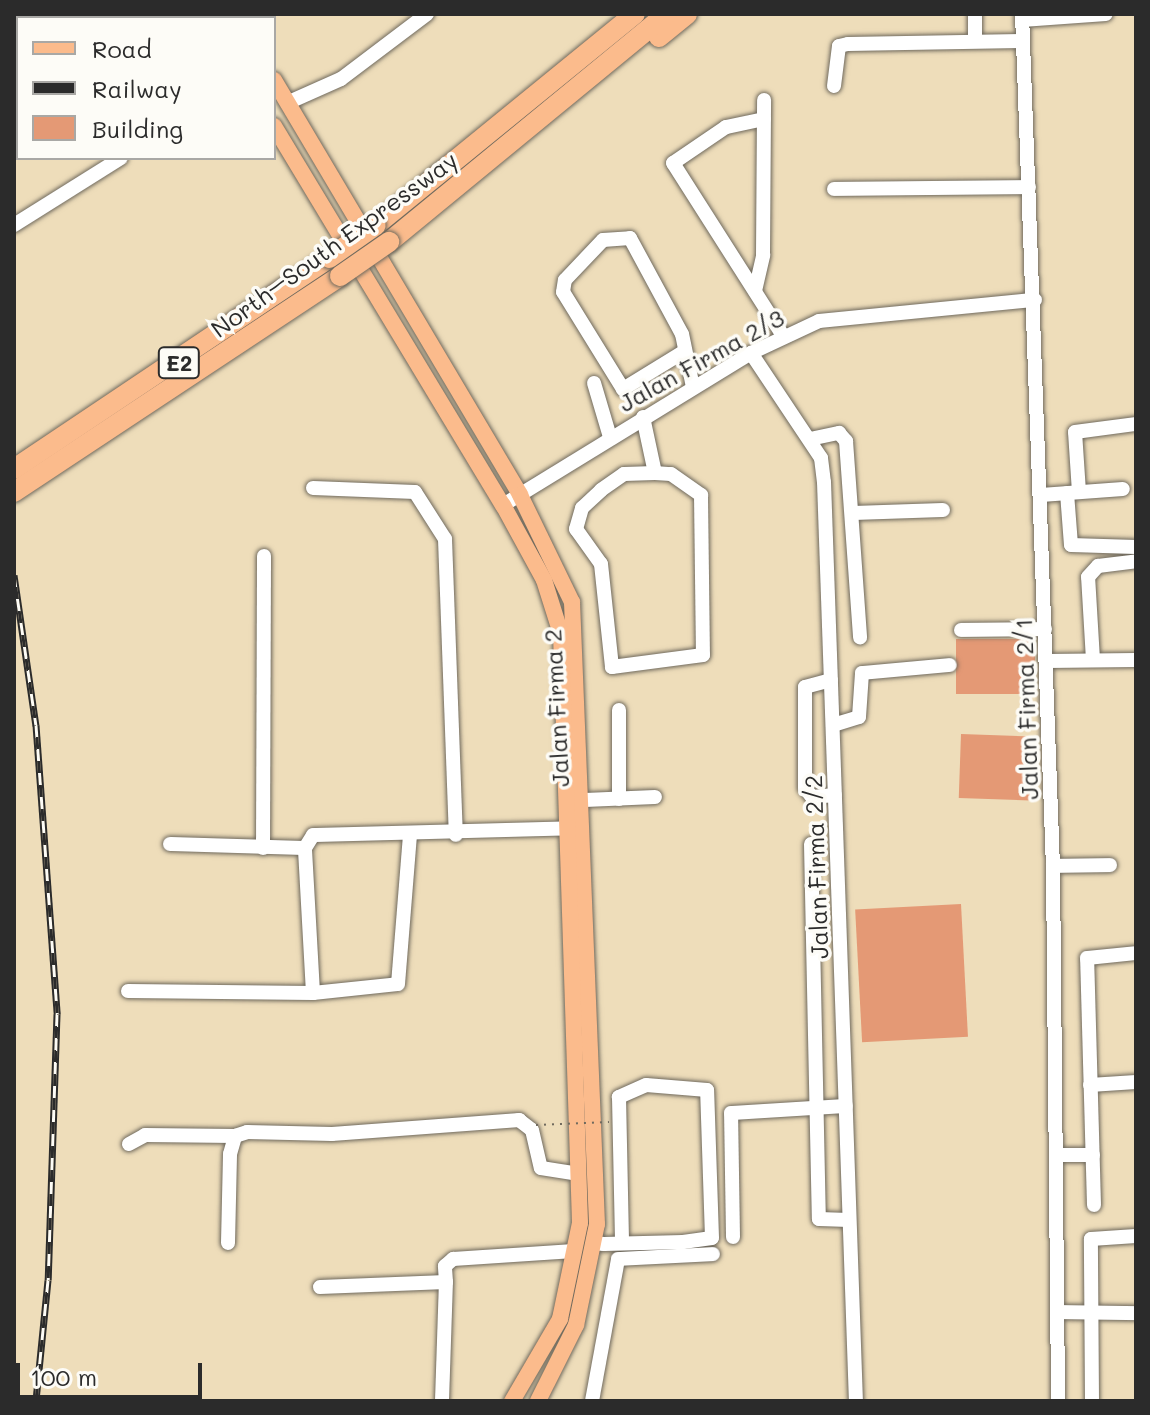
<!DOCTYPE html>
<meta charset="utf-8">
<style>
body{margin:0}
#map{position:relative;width:1150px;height:1415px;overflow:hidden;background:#eeddba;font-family:Mali,sans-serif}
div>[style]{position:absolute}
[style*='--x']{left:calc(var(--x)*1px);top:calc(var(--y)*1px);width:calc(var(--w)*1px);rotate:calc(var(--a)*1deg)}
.building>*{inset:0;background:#e49975;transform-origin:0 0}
.roads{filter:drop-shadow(0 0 2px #6f695d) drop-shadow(0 0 2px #6f695d)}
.minor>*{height:14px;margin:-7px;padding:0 7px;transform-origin:7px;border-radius:7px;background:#fff}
.major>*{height:16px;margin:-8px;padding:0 8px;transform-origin:8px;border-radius:8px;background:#fbbb8c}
.highway>*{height:20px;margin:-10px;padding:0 10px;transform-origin:10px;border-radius:10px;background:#fbbb8c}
.rail>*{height:7px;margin-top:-3.5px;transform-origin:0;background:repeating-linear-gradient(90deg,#fdfcf7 0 12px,#2b2b2b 0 24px);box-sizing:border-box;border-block:2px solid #2b2b2b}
.path-bridge>*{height:2px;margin-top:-1px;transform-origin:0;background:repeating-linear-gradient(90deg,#6f695d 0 2px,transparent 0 8px)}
.bridges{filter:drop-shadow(0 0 2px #6f695d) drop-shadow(0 0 2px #6f695d)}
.highway-bridge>*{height:20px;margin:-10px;padding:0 10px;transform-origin:10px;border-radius:10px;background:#fbbb8c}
span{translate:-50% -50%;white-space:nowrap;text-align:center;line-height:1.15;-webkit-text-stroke:7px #fdfcf7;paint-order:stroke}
.shield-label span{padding:2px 6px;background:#fdfcf7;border:2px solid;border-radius:6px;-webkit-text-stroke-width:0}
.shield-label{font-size:22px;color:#2b2b2b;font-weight:700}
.street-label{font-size:24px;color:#2b2b2b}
.frame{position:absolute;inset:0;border:16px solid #2b2b2b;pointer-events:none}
.legend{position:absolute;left:16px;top:16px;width:260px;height:144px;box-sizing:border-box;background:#fdfcf7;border:2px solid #a9a8a5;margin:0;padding:10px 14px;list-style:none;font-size:24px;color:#2b2b2b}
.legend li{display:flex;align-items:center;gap:16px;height:40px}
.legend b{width:40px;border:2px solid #a9a8a5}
.scale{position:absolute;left:16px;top:1363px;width:186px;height:36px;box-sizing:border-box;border:4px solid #2b2b2b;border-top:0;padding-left:10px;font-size:24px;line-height:28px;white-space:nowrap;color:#2b2b2b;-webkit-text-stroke:6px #fdfcf7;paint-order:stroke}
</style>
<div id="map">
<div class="building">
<i style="left:956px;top:639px;width:79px;height:55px"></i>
<i style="left:961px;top:734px;width:71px;height:64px;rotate:2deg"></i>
<i style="left:961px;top:904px;width:133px;height:106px;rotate:87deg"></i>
</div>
<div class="roads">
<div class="minor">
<i style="--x:146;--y:14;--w:5;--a:53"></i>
<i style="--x:1022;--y:14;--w:853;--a:87.92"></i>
<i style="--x:1053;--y:866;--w:535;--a:89.46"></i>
<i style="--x:111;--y:18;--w:5;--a:-53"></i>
<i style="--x:1022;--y:20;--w:84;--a:-4.1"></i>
<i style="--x:14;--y:34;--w:8;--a:60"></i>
<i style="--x:975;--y:40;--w:26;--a:-90"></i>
<i style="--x:834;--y:86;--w:40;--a:-82.9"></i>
<i style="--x:839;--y:46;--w:9;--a:-13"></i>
<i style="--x:848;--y:44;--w:173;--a:-1"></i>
<i style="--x:287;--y:103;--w:59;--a:-24"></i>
<i style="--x:341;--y:79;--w:108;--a:-37.1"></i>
<i style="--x:764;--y:119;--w:39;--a:168"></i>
<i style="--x:726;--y:127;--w:64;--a:145.8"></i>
<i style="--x:673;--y:163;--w:206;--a:57.5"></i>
<i style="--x:834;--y:189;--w:195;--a:-0.6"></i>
<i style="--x:14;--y:225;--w:126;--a:-32.1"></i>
<i style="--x:755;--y:291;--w:37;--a:-77"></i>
<i style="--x:763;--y:255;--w:155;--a:-89.6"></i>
<i style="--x:685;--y:351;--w:73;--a:148.5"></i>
<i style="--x:623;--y:389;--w:114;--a:-121.7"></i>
<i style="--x:563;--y:292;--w:12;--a:-81"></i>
<i style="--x:565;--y:280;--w:55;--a:-46.5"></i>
<i style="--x:603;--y:240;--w:27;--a:-4"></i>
<i style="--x:630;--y:238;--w:109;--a:61.6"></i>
<i style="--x:682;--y:334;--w:54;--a:78.3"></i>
<i style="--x:751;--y:353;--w:126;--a:56.3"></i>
<i style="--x:821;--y:458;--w:24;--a:83"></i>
<i style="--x:824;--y:482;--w:920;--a:88.01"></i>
<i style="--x:594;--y:383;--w:56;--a:73.5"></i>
<i style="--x:643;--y:417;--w:57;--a:77.9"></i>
<i style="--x:655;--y:473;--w:16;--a:4"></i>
<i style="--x:671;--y:474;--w:37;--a:35"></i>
<i style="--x:701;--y:495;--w:160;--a:89.3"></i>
<i style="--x:703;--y:655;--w:92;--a:172.5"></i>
<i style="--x:612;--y:667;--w:104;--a:-96.1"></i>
<i style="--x:601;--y:564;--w:43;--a:-125.5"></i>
<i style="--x:576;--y:529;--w:22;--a:-74"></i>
<i style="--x:582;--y:508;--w:26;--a:-43"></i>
<i style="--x:601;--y:490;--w:28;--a:-35"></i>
<i style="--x:624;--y:474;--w:31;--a:-2"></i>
<i style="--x:810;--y:439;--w:30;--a:-12"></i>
<i style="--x:839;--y:433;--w:11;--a:49"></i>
<i style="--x:846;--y:441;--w:197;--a:85.9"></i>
<i style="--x:313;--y:488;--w:102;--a:2.2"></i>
<i style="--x:415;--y:492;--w:56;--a:57.4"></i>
<i style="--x:445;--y:539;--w:296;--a:87.9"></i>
<i style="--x:1079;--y:492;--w:60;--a:-93.8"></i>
<i style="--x:1075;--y:432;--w:62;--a:-7.5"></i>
<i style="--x:1067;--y:493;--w:52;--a:85.6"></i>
<i style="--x:1071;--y:545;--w:65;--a:1.8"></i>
<i style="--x:1041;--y:495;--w:82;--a:-4.2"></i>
<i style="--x:503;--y:505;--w:291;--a:-31.5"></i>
<i style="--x:751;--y:353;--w:75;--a:-25.2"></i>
<i style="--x:819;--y:321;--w:217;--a:-5.6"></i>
<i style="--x:853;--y:513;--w:90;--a:-1.9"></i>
<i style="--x:961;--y:630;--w:84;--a:-0.7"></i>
<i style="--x:1093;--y:660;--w:83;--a:-93.4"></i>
<i style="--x:1088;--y:577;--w:15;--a:-48"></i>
<i style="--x:1098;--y:566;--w:38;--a:-7"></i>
<i style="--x:1047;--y:661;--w:89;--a:-0.6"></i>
<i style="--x:831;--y:680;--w:27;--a:165"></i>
<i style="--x:805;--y:687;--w:101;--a:90"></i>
<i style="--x:805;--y:788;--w:11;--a:52"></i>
<i style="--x:812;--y:797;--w:23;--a:-5"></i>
<i style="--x:619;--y:710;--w:89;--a:90"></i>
<i style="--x:833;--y:725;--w:27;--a:-17"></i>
<i style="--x:859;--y:717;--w:44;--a:-86.1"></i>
<i style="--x:862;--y:673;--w:88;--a:-5.2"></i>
<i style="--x:585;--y:800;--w:70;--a:-2.5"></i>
<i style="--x:170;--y:844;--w:135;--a:1.7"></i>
<i style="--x:811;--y:844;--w:375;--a:88.8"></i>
<i style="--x:819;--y:1219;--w:30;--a:2"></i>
<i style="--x:263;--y:848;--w:292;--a:-89.8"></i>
<i style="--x:1053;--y:866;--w:57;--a:-1"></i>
<i style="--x:128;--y:991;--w:185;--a:0.6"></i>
<i style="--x:313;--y:993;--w:85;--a:-6"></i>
<i style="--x:398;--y:984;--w:150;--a:-85.4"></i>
<i style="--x:313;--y:993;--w:145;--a:-93.2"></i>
<i style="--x:305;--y:848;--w:15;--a:-58"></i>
<i style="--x:313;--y:835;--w:262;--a:-1.5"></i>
<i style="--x:1090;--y:1085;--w:46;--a:-3.7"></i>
<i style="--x:129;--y:1144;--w:18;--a:-29"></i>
<i style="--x:145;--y:1135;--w:90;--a:0.6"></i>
<i style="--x:1058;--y:1155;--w:35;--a:0"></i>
<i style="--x:1094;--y:1205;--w:247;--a:-91.6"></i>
<i style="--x:1087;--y:958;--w:49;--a:-5.8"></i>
<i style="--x:733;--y:1237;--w:124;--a:-90.9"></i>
<i style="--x:731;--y:1113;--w:115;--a:-3.5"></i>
<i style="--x:228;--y:1243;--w:89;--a:-88.7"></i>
<i style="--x:230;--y:1154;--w:19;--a:-74"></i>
<i style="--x:235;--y:1136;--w:13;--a:-18"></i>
<i style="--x:247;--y:1132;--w:85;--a:1.3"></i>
<i style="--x:332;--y:1134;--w:188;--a:-4.3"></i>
<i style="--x:519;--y:1120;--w:16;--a:38"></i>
<i style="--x:532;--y:1130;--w:39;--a:77"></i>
<i style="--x:541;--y:1168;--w:37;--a:9"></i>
<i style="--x:593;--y:1243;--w:11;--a:5"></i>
<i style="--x:604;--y:1244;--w:79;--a:-1.5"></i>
<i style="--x:683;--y:1242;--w:29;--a:-8"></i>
<i style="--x:712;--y:1238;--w:148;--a:-91.9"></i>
<i style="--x:707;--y:1090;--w:61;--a:-175.3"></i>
<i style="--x:646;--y:1085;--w:30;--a:156"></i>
<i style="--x:619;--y:1097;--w:146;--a:88.8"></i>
<i style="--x:320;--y:1287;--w:126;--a:-2.3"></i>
<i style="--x:446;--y:1282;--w:16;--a:-94"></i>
<i style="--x:445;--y:1266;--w:11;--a:-41"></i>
<i style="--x:453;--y:1259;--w:121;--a:-3.8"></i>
<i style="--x:1062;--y:1312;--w:74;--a:0.8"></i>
<i style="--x:442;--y:1401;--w:119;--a:-88.1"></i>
<i style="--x:592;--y:1401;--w:144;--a:-79.6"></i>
<i style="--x:618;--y:1259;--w:95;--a:-3"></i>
<i style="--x:1092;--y:1401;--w:162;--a:-90.4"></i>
<i style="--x:1091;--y:1239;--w:45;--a:-3.8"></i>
</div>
<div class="major">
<i style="--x:217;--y:14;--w:4;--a:76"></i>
<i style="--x:239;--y:14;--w:4;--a:63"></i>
<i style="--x:274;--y:80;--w:482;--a:59.3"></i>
<i style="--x:520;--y:495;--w:119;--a:64.1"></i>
<i style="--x:572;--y:602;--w:623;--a:87.7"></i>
<i style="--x:597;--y:1224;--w:103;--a:101.7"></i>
<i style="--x:576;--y:1325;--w:85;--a:116.6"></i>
<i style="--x:274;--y:126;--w:443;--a:58.9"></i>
<i style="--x:503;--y:505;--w:85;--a:61.3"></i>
<i style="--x:544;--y:580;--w:57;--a:72.5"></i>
<i style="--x:561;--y:634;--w:589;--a:88.15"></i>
<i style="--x:580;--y:1223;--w:98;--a:101.8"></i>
<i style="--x:560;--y:1319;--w:95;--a:120.3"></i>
</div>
<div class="highway">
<i style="--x:659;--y:37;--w:36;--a:-39"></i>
<i style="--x:376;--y:225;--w:334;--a:-39.2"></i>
<i style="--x:389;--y:242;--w:360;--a:-39.4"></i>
<i style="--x:14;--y:469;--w:379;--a:-33.8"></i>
<i style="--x:14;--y:492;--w:391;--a:-33.5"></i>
</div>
</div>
<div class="rail">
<i style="--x:14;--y:575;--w:152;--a:81.7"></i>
<i style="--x:36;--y:725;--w:290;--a:85.8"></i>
<i style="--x:57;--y:1014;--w:266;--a:91.9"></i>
<i style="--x:48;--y:1280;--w:122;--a:95.7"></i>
</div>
<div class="path-bridge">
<i style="--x:536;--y:1125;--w:73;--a:-2.4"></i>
</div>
<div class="bridges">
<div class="highway-bridge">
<i style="--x:329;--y:258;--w:57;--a:-35.1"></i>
<i style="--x:340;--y:276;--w:60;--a:-34.8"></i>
</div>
</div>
<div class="shield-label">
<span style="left:179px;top:363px">E2</span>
</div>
<div class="street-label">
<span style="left:334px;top:244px;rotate:-36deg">North–South Expressway</span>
<span style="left:701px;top:360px;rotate:-29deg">Jalan Firma 2/3</span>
<span style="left:556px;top:708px;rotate:-93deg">Jalan Firma 2</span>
<span style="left:1026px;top:709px;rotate:-92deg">Jalan Firma 2/1</span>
<span style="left:816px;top:867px;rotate:-92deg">Jalan Firma 2/2</span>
</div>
<div class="frame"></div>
<ul class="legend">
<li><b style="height:10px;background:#fbbb8c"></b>Road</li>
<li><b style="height:10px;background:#2b2b2b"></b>Railway</li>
<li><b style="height:22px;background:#e49975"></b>Building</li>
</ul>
<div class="scale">100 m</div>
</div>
